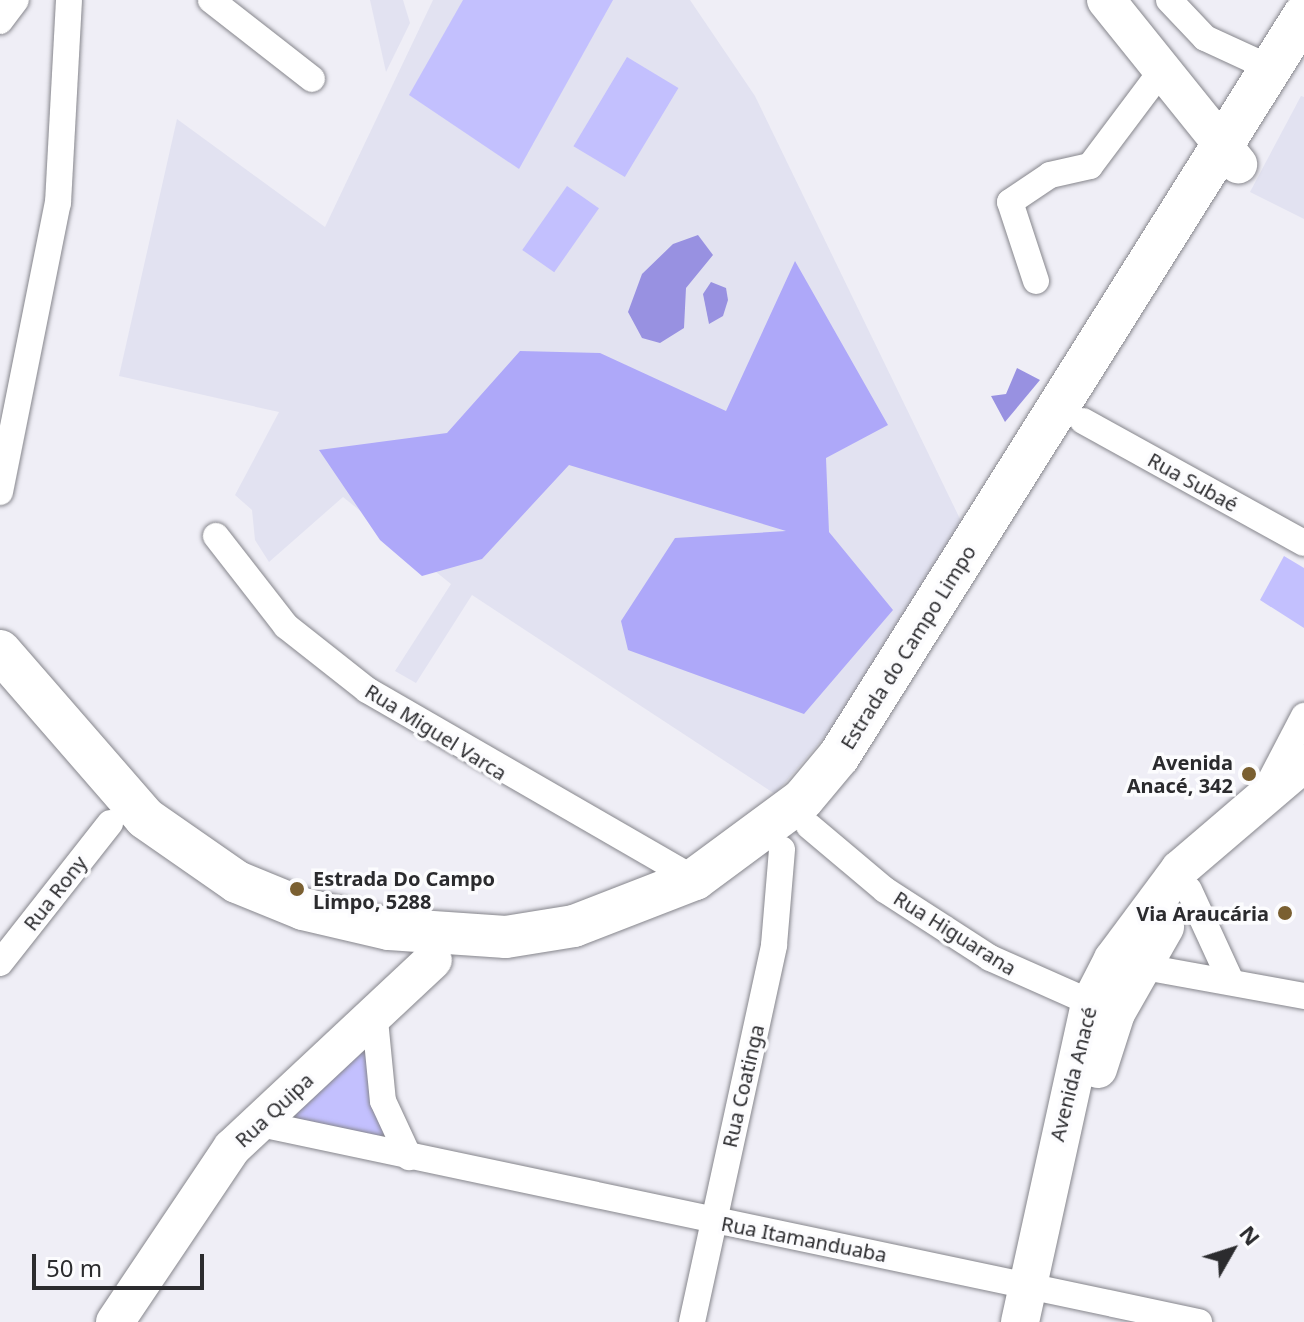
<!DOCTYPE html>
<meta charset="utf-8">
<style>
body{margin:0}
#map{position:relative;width:1304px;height:1322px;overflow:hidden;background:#efeef6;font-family:"Noto Sans",sans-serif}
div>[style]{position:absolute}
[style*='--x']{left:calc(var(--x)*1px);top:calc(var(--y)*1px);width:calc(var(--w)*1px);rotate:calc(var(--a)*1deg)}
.built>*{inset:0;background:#e2e2f1}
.green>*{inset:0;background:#c3c0fe;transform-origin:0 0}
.forest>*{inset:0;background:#aea8f9}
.water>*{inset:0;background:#9891e1}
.roads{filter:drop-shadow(0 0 2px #86868c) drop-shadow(0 0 2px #86868c)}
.street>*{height:26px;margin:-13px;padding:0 13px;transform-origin:13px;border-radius:13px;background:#fff}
.secondary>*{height:38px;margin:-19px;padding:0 19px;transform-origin:19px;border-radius:19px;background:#fff}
.primary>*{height:42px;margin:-21px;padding:0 21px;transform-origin:21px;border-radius:21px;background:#fff}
.dots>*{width:22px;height:22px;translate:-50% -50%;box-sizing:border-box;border:4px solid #fcfcfe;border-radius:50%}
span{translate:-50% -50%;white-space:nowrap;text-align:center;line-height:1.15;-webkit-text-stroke:7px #fcfcfe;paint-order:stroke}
.street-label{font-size:20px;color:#2b2b2e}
.poi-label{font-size:20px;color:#2b2b2e;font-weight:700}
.right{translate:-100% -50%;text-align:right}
.left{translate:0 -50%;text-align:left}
.north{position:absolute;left:1192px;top:1210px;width:80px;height:80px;-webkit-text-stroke:6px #fcfcfe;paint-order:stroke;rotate:51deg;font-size:22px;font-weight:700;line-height:32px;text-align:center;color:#2b2b2e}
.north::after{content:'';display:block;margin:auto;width:28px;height:36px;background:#2b2b2e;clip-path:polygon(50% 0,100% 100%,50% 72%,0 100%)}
.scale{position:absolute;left:32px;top:1254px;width:172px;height:36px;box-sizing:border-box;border:4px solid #2b2b2e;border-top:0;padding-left:10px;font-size:24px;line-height:28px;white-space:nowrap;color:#2b2b2e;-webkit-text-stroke:6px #fcfcfe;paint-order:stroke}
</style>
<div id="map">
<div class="built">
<i style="clip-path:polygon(370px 0,403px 0,410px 23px,386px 72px)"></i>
<i style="clip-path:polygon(433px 0,690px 0,755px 96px,961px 521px,860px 696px,775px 794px,472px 595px,416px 683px,395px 671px,451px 584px,343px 497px,269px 562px,255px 540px,252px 510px,235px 495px,279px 412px,119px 376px,177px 119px,325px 227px)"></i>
<i style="clip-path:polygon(1301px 96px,1304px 97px,1304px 219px,1250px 192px)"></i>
</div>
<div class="green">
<i style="clip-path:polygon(463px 0,613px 0,519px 169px,409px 95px)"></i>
<i style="left:627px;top:57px;width:60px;height:104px;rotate:31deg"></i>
<i style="left:567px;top:186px;width:39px;height:78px;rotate:35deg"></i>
<i style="clip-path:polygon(1284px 556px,1304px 568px,1304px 628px,1260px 600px)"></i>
<i style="clip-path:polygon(371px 1028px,389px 1148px,264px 1119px)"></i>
</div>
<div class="forest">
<i style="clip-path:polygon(795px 261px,888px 425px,826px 458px,829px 532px,893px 610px,804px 714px,628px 650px,621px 621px,675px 538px,786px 531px,569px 465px,482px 559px,422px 576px,380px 540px,319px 450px,447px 433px,520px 351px,600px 353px,726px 411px)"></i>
</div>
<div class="water">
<i style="clip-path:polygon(698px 235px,713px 255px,686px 288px,684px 328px,660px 343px,642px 338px,628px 312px,642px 274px,673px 244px)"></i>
<i style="clip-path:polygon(711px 282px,726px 288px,728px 300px,723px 316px,709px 324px,703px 294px)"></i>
<i style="clip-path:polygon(1017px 368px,1040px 380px,1005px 422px,991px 396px,1006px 394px)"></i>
</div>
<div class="roads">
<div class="street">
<i style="--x:211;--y:0;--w:128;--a:38"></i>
<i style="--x:1169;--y:0;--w:52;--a:46.5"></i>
<i style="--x:1205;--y:38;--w:69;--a:24.7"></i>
<i style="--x:0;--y:21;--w:26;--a:-53"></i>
<i style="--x:1036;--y:281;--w:83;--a:-108.2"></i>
<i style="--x:1010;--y:202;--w:48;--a:-34"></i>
<i style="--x:1050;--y:175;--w:41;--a:-12.7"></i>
<i style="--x:1090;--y:166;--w:120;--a:-53.1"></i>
<i style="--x:1083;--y:421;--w:252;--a:28.9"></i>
<i style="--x:0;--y:492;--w:295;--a:-78.7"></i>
<i style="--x:58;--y:203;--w:203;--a:-86.9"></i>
<i style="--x:216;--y:536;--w:114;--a:52.1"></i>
<i style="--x:286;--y:626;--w:103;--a:38.3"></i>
<i style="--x:367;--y:690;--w:379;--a:30"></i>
<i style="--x:1268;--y:785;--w:78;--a:-62.4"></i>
<i style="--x:809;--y:826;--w:99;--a:40.1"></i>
<i style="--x:885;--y:890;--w:125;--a:32.9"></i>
<i style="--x:990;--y:958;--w:124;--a:23.9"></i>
<i style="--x:1189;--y:890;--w:96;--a:65.3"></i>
<i style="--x:0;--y:963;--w:178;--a:-51.8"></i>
<i style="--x:1139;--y:966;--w:168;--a:10.3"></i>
<i style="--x:375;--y:1020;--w:81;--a:84.4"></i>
<i style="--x:383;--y:1101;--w:62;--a:65.1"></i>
<i style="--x:256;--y:1123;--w:964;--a:11.92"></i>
<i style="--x:692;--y:1322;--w:386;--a:-77.7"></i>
<i style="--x:774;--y:945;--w:96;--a:-85.2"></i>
</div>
<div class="secondary">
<i style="--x:1106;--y:0;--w:211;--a:51.2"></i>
<i style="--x:1098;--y:1069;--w:59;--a:-72.2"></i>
<i style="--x:1116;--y:1013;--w:99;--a:-60.3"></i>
<i style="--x:115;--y:1322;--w:210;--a:-56.1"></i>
<i style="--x:232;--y:1148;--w:275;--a:-43.1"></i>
<i style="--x:1020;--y:1322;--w:326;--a:-77.6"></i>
<i style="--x:1090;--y:1004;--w:51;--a:-62.9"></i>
<i style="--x:1113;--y:959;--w:112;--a:-53.3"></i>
<i style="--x:1180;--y:869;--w:163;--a:-40.5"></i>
</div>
<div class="primary">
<i style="--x:0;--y:651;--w:221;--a:49"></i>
<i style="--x:145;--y:818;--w:112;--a:34.8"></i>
<i style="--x:237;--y:882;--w:71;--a:22.2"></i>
<i style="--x:303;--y:909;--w:88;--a:13.1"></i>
<i style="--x:389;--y:929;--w:117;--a:3.9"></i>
<i style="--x:506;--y:937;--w:69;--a:-9.2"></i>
<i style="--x:574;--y:926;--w:130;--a:-21.2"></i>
<i style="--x:695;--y:879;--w:134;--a:-36.5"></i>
<i style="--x:803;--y:799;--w:56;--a:-50.1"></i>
<i style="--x:839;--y:756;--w:875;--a:-57.89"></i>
</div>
</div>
<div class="dots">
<i style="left:1249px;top:774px;background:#7a5f31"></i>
<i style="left:297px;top:889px;background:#7a5f31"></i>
<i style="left:1285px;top:913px;background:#7a5f31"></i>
</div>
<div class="street-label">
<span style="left:1193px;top:482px;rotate:29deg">Rua Subaé</span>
<span style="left:908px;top:647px;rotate:-58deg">Estrada do Campo Limpo</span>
<span style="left:436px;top:732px;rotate:32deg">Rua Miguel Varca</span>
<span style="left:55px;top:893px;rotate:-52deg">Rua Rony</span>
<span style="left:955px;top:933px;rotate:32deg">Rua Higuarana</span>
<span style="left:1073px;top:1074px;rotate:-76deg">Avenida Anacé</span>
<span style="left:743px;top:1086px;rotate:-77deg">Rua Coatinga</span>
<span style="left:274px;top:1110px;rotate:-43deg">Rua Quipa</span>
<span style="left:804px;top:1239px;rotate:11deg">Rua Itamanduaba</span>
</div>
<div class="poi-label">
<span class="right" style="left:1233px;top:774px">Avenida<br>Anacé, 342</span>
<span class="left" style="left:313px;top:890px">Estrada Do Campo<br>Limpo, 5288</span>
<span class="right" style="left:1269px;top:913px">Via Araucária</span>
</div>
<div class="north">N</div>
<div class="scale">50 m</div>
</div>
